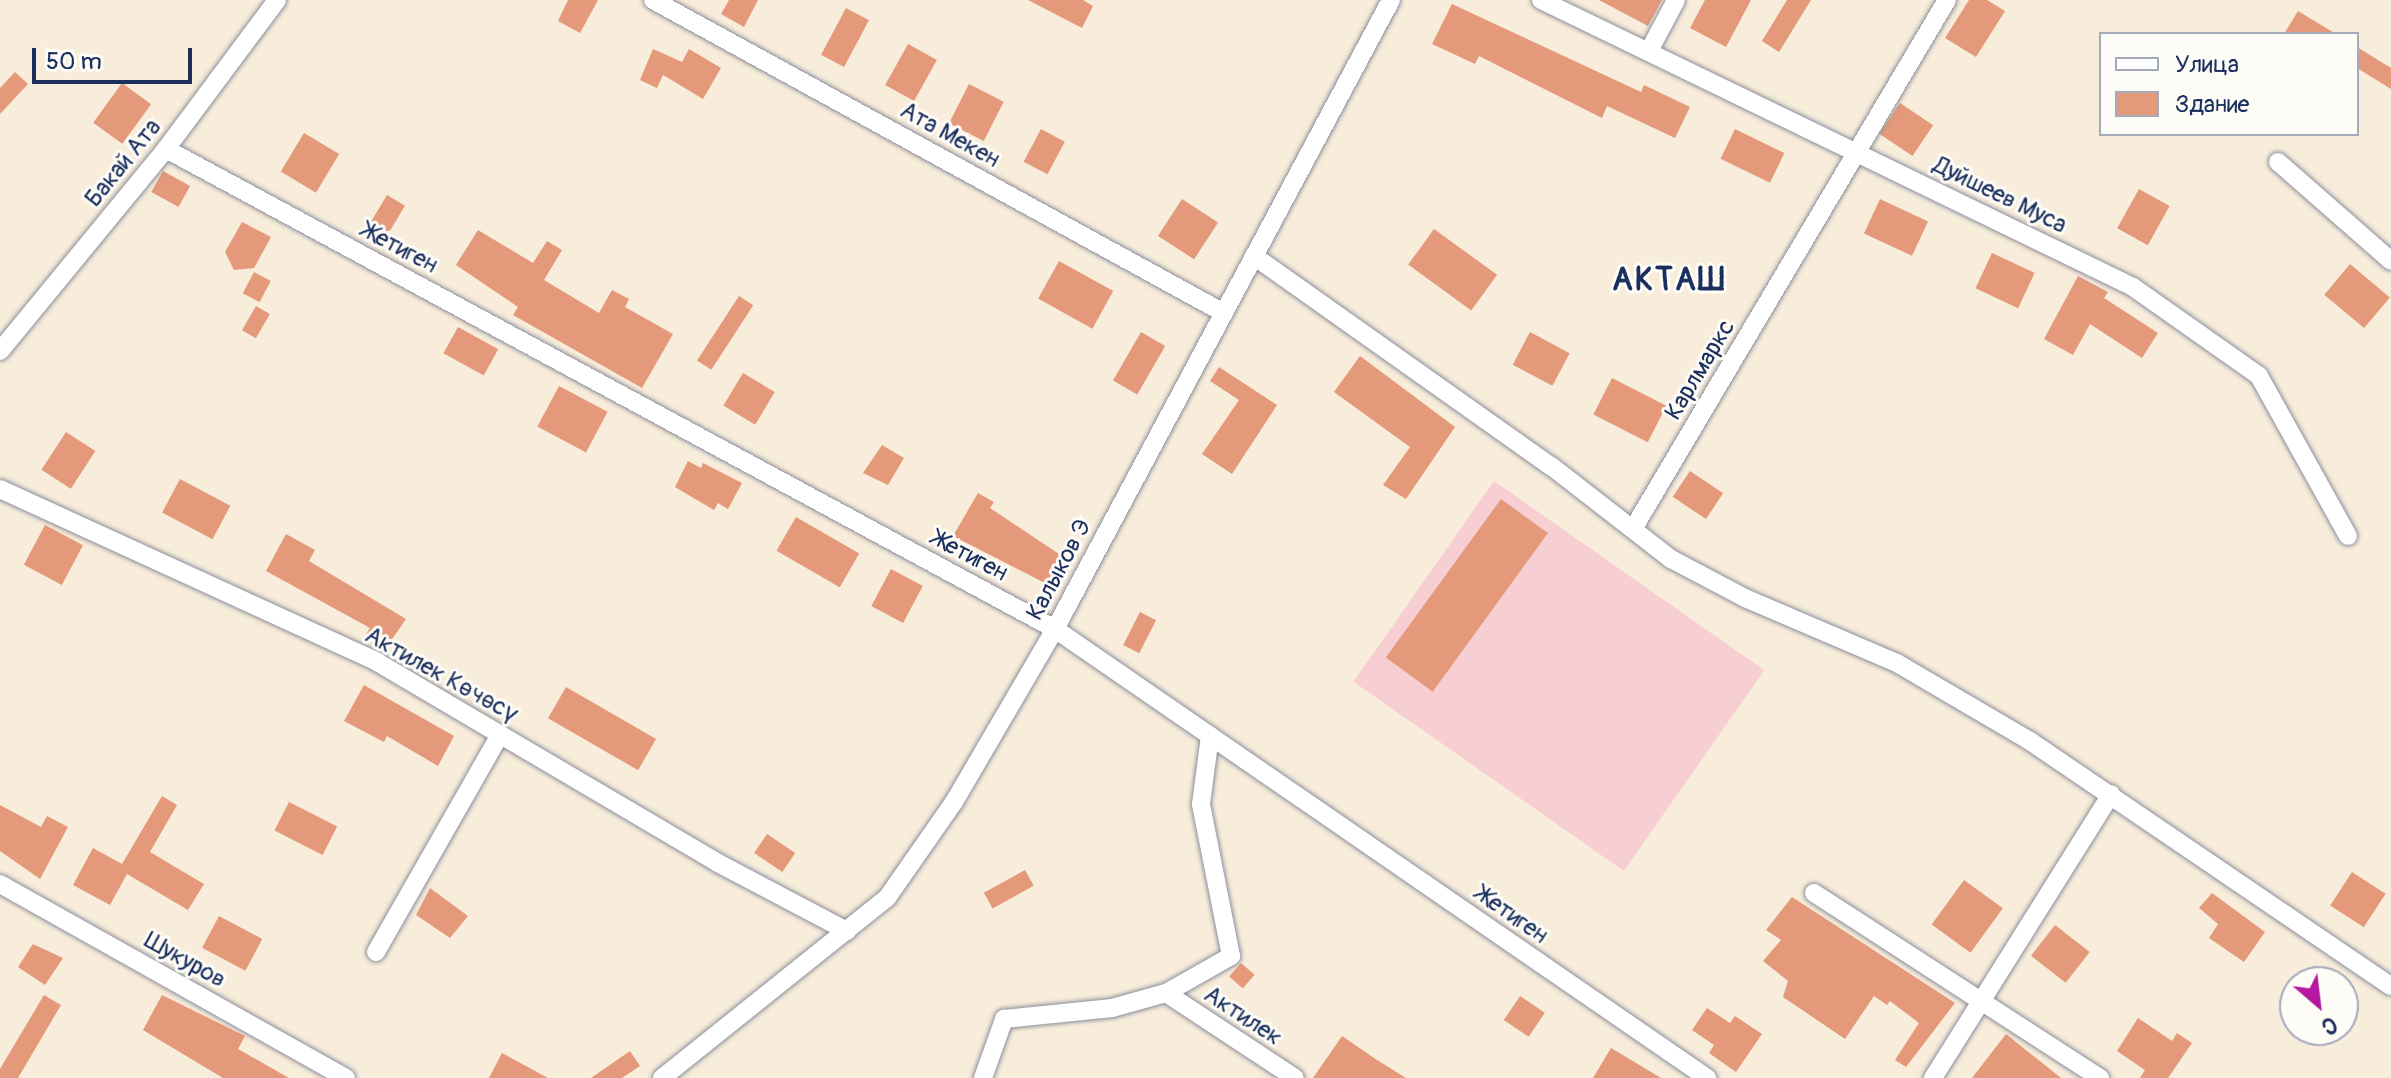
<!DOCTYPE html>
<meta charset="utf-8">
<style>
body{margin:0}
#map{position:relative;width:2391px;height:1078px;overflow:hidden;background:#f8ecda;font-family:Pangolin,sans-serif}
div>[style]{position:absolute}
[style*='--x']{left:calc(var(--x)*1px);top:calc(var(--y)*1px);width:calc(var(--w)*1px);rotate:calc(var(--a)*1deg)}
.built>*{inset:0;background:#f7cfd3;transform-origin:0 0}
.building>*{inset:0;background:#e3997a;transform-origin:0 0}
.roads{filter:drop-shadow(0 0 2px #8a8e9c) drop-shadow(0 0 2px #8a8e9c)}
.street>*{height:18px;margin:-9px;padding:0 9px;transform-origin:9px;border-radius:9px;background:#fff}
span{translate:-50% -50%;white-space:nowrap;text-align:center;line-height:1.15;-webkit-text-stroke:6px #fdfcf7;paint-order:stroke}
.street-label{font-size:24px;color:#1b2f5e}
.district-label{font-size:32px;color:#1b2f5e;font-weight:700;letter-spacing:2px}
.legend{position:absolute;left:2099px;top:32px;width:260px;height:104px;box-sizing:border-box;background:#fdfcf7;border:2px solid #a3aaba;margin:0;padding:10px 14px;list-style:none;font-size:24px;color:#1b2f5e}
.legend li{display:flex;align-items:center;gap:16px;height:40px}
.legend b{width:40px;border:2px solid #a3aaba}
.north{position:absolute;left:2279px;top:966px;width:80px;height:80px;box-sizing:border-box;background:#fdfcf7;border:2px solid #a3aaba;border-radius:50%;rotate:152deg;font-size:22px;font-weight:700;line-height:32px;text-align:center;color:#1b2f5e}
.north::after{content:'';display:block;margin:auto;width:28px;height:36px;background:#b5179e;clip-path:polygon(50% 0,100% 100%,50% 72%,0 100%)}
.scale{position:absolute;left:32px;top:48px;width:160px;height:36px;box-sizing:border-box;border:4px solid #1b2f5e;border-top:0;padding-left:10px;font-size:24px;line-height:28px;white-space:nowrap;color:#1b2f5e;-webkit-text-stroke:6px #fdfcf7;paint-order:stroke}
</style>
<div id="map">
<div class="built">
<i style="left:1494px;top:481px;width:330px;height:245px;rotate:35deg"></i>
</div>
<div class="building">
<i style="clip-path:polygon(568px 0,598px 0,580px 33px,558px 21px)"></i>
<i style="clip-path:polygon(729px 0,758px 0,744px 27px,721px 14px)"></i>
<i style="clip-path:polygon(1028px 0,1083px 0,1093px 6px,1082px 28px)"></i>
<i style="clip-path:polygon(1599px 0,1662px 0,1648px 26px)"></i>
<i style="clip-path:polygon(1705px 0,1751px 0,1726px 47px,1690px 28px)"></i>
<i style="clip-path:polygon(1787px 0,1811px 0,1779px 52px,1762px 41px)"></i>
<i style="clip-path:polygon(1969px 0,1987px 0,2005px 11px,1976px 57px,1945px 38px)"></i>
<i style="clip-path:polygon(1452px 4px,1641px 92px,1644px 85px,1690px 107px,1675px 138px,1607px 106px,1602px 118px,1479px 56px,1475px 64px,1432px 44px)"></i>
<i style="left:846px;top:8px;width:26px;height:53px;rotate:28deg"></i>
<i style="clip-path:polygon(2298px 11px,2336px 34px,2284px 34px)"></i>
<i style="left:908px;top:44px;width:33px;height:47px;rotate:29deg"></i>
<i style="clip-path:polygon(2357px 47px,2391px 68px,2391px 89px,2357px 68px)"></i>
<i style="clip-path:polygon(653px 49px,682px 62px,689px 49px,721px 68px,703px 99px,663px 75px,657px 88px,640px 80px)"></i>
<i style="clip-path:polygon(15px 72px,28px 84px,0 114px,0 88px)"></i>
<i style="left:122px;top:83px;width:36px;height:49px;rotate:36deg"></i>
<i style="left:969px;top:84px;width:39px;height:44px;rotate:27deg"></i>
<i style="left:1900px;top:103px;width:40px;height:37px;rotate:34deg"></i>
<i style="left:1041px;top:129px;width:27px;height:37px;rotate:28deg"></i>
<i style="left:1735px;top:129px;width:55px;height:33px;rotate:26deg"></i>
<i style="left:304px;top:133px;width:41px;height:45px;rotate:31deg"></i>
<i style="left:163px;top:171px;width:31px;height:24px;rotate:29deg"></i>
<i style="left:2139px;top:189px;width:35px;height:45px;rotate:29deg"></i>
<i style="left:387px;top:195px;width:21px;height:34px;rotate:31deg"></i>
<i style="left:1182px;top:199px;width:43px;height:44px;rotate:33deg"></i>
<i style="left:1880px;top:199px;width:53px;height:38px;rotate:25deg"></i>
<i style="clip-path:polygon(242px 222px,271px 237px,254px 268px,234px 270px,225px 252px)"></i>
<i style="left:1434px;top:229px;width:78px;height:44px;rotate:36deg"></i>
<i style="clip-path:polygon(478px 230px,533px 263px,547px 241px,562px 250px,544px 280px,599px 313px,612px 290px,629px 299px,625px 307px,673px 334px,642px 388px,513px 315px,518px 307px,456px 265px)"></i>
<i style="left:1992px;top:253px;width:47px;height:39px;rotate:25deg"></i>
<i style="left:1059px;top:261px;width:62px;height:43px;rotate:29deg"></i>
<i style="left:2350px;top:264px;width:52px;height:40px;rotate:40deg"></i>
<i style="left:254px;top:272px;width:19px;height:24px;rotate:28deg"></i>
<i style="clip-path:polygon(2078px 276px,2108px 292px,2104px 298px,2158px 333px,2142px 358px,2090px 324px,2073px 355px,2044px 339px)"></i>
<i style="left:739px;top:296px;width:17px;height:77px;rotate:33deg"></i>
<i style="left:256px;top:306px;width:16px;height:28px;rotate:30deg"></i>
<i style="left:458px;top:327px;width:46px;height:30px;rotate:29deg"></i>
<i style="left:1141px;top:332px;width:28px;height:56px;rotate:30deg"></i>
<i style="left:1530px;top:332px;width:45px;height:37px;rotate:28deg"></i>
<i style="clip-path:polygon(1360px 356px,1455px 427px,1406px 499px,1383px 485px,1410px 447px,1334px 392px)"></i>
<i style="clip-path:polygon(1219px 367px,1277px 405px,1232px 474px,1202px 454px,1239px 400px,1210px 381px)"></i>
<i style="left:743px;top:373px;width:37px;height:38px;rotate:31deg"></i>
<i style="left:1612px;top:378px;width:61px;height:41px;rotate:27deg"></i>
<i style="left:559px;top:386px;width:55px;height:46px;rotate:28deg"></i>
<i style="left:66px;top:432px;width:35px;height:45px;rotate:33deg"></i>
<i style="clip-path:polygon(882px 445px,904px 458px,888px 485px,863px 473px)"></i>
<i style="clip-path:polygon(688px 461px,701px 468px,703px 463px,742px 483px,728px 509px,718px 503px,714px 510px,675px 487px)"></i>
<i style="left:1690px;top:471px;width:40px;height:31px;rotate:34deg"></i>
<i style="left:180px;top:479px;width:57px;height:38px;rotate:28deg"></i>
<i style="clip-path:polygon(978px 493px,994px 502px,990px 508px,1062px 556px,1047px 584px,953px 536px)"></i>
<i style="left:1501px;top:499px;width:58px;height:196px;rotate:36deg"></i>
<i style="left:796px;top:517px;width:73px;height:39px;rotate:30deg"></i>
<i style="left:45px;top:525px;width:43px;height:45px;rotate:28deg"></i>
<i style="clip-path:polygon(286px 534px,315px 550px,309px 561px,406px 619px,386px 648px,366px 634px,370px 628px,266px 571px)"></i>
<i style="left:891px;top:569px;width:36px;height:42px;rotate:28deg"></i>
<i style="left:1140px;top:612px;width:18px;height:37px;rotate:27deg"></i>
<i style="clip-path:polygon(364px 685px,454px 736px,438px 766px,387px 736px,384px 742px,344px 721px)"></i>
<i style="left:566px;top:687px;width:104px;height:36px;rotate:30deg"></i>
<i style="clip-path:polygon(162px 796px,177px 805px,150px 852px,204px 884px,188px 910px,127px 874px,110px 905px,73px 885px,93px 848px,122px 864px)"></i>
<i style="left:289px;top:802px;width:54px;height:32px;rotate:27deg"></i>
<i style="clip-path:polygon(0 805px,41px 827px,47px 816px,68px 827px,40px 879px,0 851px)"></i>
<i style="left:767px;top:834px;width:34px;height:23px;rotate:34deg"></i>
<i style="left:1025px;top:870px;width:18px;height:47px;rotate:61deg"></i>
<i style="left:2352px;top:872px;width:40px;height:40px;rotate:33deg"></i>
<i style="left:1964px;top:880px;width:48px;height:55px;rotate:36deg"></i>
<i style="clip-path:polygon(430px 888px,468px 916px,450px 938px,416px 915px)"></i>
<i style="clip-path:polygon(2212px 893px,2265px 932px,2244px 962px,2209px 938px,2218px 924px,2199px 908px)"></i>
<i style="clip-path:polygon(1792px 897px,1955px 1003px,1906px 1067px,1895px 1060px,1919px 1023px,1890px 1001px,1887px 1005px,1874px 996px,1845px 1039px,1783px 997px,1788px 981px,1763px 961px,1781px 940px,1766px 930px)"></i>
<i style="left:219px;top:916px;width:49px;height:36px;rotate:28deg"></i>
<i style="left:2055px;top:925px;width:44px;height:39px;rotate:38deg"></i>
<i style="clip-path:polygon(33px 944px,63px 958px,45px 985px,18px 967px)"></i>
<i style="left:1241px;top:963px;width:18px;height:18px;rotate:41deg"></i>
<i style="clip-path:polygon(44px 995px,61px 1005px,18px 1078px,0 1078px,0 1069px)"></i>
<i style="clip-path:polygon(162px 995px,245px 1036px,238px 1049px,289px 1078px,223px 1078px,143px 1030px)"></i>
<i style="left:1520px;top:996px;width:30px;height:29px;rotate:34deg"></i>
<i style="clip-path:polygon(1707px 1008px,1730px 1023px,1735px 1016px,1762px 1034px,1736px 1072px,1709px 1053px,1714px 1045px,1692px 1030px)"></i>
<i style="clip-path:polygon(2138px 1018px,2172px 1041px,2177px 1033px,2192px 1043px,2168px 1078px,2140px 1078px,2145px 1070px,2117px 1051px)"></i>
<i style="clip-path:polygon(2006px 1034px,2061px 1078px,1972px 1078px)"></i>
<i style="clip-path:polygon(1342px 1036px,1374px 1058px,1406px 1078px,1313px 1078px)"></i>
<i style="clip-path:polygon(1611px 1048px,1661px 1078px,1593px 1078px)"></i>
<i style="clip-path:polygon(630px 1051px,640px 1066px,622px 1078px,591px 1078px)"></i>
<i style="clip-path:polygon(502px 1053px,548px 1078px,489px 1078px)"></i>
</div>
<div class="roads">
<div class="street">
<i style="--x:653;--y:0;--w:651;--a:28.73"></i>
<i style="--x:1541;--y:0;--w:658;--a:25.86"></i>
<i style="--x:2133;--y:287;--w:154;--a:35.2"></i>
<i style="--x:2259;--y:376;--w:183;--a:60.9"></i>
<i style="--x:1650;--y:49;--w:55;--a:-62"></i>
<i style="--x:166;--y:149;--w:1010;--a:28.37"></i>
<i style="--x:1055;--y:629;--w:792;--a:34.55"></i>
<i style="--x:2278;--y:162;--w:150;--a:41.2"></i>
<i style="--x:1254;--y:256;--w:364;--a:35.3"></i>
<i style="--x:1551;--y:466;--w:152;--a:37.8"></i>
<i style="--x:1671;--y:559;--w:84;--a:27.8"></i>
<i style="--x:1745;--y:598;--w:165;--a:23.2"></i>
<i style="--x:1897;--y:663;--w:154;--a:30.4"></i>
<i style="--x:2030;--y:741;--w:436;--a:34.2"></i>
<i style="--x:0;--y:351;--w:261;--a:-50.6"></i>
<i style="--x:166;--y:149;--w:186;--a:-53.3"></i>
<i style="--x:0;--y:489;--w:415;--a:24.6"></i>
<i style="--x:377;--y:662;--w:396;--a:30.5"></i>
<i style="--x:718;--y:863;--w:146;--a:27.8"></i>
<i style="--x:1633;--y:529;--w:615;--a:-59.31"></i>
<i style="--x:0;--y:884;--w:397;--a:29.3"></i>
<i style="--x:1814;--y:893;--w:341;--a:32.9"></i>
<i style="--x:376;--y:952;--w:250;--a:-60.3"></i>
<i style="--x:1166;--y:993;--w:154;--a:33.4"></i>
<i style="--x:662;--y:1078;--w:288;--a:-38.7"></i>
<i style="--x:887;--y:898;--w:117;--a:-55.1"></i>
<i style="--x:954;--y:802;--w:200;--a:-59.7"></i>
<i style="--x:1055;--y:629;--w:713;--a:-61.89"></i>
<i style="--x:983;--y:1078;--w:63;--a:-70.4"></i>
<i style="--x:1004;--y:1019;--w:109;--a:-5.8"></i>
<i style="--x:1112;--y:1008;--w:56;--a:-15.5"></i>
<i style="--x:1166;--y:993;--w:75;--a:-29.6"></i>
<i style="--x:1231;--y:956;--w:155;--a:-101.2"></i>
<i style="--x:1201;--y:804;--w:69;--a:-82.5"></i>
<i style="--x:1933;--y:1078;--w:335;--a:-57.9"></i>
</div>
</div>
<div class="street-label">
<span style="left:950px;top:135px;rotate:29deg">Ата Мекен</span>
<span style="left:123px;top:163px;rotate:-51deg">Бакай Ата</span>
<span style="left:2000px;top:195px;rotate:26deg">Дуйшеев Муса</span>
<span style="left:400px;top:248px;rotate:28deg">Жетиген</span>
<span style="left:1700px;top:370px;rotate:-59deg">Карлмаркс</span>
<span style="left:970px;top:556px;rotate:28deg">Жетиген</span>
<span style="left:1059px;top:570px;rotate:-62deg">Калыков Э</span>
<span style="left:442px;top:675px;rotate:29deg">Актилек Көчөсү</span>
<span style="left:1512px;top:915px;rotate:35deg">Жетиген</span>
<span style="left:185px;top:960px;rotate:29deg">Шукуров</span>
<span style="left:1243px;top:1016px;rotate:33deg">Актилек</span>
</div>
<div class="district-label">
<span style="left:1669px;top:280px">АКТАШ</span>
</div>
<ul class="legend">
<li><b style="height:10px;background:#fff"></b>Улица</li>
<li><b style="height:22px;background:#e3997a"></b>Здание</li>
</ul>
<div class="north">С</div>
<div class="scale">50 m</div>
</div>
